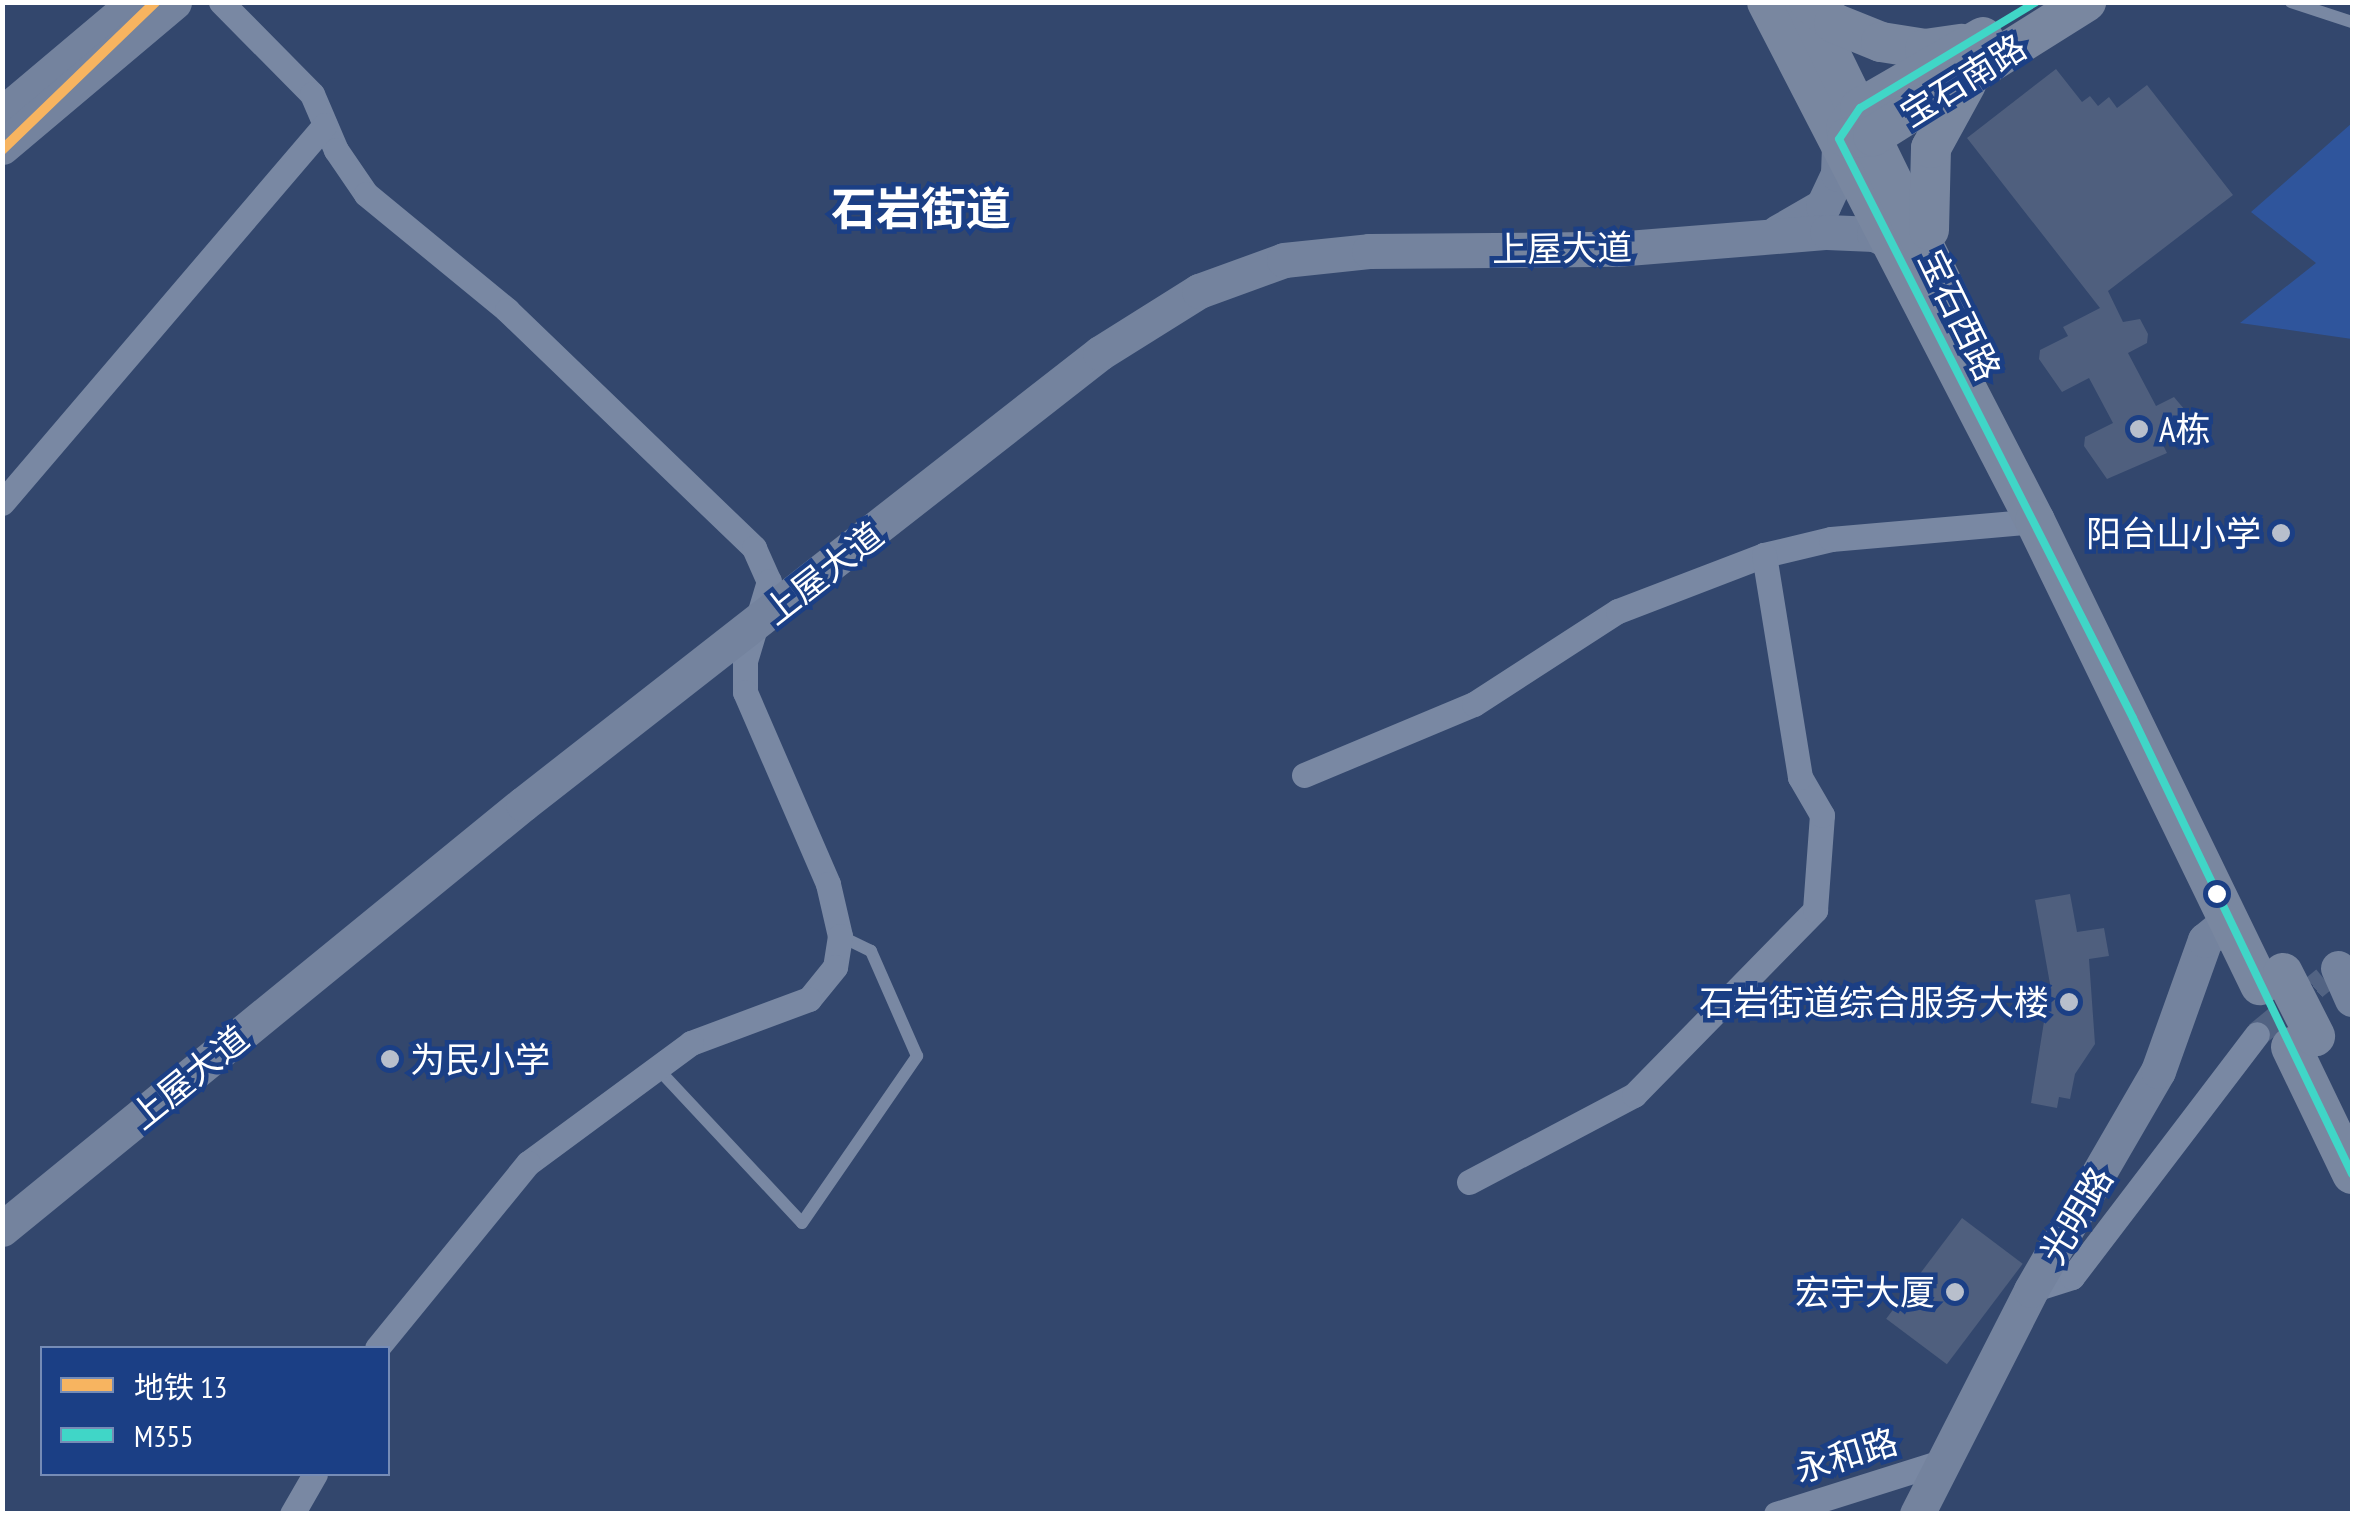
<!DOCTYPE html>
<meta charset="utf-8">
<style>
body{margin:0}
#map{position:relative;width:2355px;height:1516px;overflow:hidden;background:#33476d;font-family:"PT Sans Narrow","Noto Sans SC",sans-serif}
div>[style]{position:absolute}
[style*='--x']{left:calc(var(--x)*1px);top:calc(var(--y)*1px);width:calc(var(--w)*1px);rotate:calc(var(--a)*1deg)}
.green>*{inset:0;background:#2f559c}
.building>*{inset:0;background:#4f5f7e;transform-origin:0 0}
.street-tunnel>*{height:25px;margin-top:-12.5px;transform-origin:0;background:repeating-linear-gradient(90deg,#526383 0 25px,transparent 0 37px)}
.lane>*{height:12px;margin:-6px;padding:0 6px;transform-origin:6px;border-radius:6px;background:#7988a3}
.street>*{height:25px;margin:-12.5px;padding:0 12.5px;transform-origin:12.5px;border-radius:12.5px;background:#7988a3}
.secondary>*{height:35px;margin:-17.5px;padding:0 17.5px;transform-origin:17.5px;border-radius:17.5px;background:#74839e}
.primary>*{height:40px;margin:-20px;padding:0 20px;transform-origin:20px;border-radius:20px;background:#7987a0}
.primary-bridge>*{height:40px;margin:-20px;padding:0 20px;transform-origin:20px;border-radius:20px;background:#7987a0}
.bus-1>*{height:8px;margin:-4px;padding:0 4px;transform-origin:4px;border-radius:4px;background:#40d6c7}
.metro-1>*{height:10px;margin:-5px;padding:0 5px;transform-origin:5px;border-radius:5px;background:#f7b460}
.dots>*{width:28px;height:28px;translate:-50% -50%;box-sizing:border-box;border:5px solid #1b3f85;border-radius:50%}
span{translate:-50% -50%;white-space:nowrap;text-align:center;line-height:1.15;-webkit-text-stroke:9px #1b3f85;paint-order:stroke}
.street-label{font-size:35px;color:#fff}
.poi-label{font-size:35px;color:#fff}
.left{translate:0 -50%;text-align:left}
.right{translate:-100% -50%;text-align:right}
.district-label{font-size:45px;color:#fff;font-weight:700}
.frame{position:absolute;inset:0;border:5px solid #fff;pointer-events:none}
.legend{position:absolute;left:40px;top:1346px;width:350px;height:130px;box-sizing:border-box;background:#1b3f85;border:2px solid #768cb6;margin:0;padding:12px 18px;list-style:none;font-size:30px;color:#fff}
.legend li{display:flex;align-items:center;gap:20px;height:50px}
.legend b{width:50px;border:2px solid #768cb6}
</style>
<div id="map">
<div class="green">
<i style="clip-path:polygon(2352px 123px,2352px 339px,2240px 323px,2316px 263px,2251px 212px)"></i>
</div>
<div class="building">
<i style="clip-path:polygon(2056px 69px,2082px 102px,2090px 96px,2098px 106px,2109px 97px,2117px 108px,2147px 85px,2233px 195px,2108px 291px,2123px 322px,2140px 319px,2148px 334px,2147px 343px,2128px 353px,2156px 406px,2174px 397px,2190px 416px,2181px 434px,2162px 443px,2167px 453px,2107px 479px,2084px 446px,2085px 437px,2113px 423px,2089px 378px,2062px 392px,2039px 359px,2040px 350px,2068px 336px,2063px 327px,2100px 308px,1967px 138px)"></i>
<i style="clip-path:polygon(2070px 894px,2077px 932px,2104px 928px,2109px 956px,2089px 959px,2095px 1044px,2075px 1074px,2070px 1099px,2059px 1097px,2057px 1108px,2031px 1103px,2050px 984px,2035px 900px)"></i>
<i style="left:1962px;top:1218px;width:76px;height:126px;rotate:37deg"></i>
</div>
<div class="street-tunnel">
<i style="--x:2257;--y:1034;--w:87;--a:-39.4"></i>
</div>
<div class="lane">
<i style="--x:2291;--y:2;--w:64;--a:18.2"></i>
<i style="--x:659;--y:1070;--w:209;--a:46.9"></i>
<i style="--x:802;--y:1223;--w:203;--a:-55.4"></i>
<i style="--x:917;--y:1056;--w:115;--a:-113.7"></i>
<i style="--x:871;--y:951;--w:34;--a:-154"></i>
</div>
<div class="street">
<i style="--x:221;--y:2;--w:129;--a:45.3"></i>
<i style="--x:312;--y:94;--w:61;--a:66.8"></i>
<i style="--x:336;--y:150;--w:53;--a:55.7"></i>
<i style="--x:366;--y:194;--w:183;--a:39.4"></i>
<i style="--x:507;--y:310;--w:343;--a:43.9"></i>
<i style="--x:754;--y:548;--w:36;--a:66"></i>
<i style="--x:769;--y:581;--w:84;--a:106.7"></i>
<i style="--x:745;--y:661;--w:31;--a:90"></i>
<i style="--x:745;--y:692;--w:209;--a:66.6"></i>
<i style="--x:828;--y:884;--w:53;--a:77"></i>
<i style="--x:840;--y:936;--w:31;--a:99"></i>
<i style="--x:835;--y:967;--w:41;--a:129.1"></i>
<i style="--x:809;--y:999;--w:126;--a:159.6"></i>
<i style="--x:691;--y:1043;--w:202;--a:143.6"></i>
<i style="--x:528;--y:1163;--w:239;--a:129.2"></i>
<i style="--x:2;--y:503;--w:497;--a:-49.5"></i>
<i style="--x:1304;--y:775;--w:184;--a:-22.7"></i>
<i style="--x:1474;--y:704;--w:171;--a:-32.9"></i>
<i style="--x:1618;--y:611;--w:156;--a:-21"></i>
<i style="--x:1764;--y:555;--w:69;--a:-13.4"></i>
<i style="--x:1831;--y:539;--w:205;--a:-5"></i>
<i style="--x:1469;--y:1182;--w:187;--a:-27.8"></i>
<i style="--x:1634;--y:1095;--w:259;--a:-45.6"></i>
<i style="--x:1815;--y:910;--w:95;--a:-85.8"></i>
<i style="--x:1822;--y:815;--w:44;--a:-120.1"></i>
<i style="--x:1800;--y:777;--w:225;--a:-99.2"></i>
<i style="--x:2031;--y:1290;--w:43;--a:-17.6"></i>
<i style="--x:2072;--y:1277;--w:305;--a:-52.7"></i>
<i style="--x:292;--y:1514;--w:46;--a:-60.1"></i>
<i style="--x:1776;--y:1514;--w:170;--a:-17.5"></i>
</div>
<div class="secondary">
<i style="--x:2;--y:114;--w:174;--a:-40.1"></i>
<i style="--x:2;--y:147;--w:225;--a:-40.1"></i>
<i style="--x:1778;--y:232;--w:52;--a:-30"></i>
<i style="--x:1823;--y:206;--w:35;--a:-65"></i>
<i style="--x:1838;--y:174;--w:35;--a:-88"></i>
<i style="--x:2338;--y:968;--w:34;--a:66"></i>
<i style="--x:2;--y:1229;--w:672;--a:-39.21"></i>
<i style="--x:523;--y:804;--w:732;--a:-38.01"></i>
<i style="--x:1100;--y:353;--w:117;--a:-32.1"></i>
<i style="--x:1199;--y:291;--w:90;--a:-20"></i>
<i style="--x:1284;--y:260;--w:85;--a:-6"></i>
<i style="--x:1369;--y:251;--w:246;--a:-0.5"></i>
<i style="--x:1615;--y:249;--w:213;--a:-4.6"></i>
<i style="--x:1827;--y:232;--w:47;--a:2.4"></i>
<i style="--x:1874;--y:234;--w:19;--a:25"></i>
<i style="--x:1917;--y:1514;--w:251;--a:-63"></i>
<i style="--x:2031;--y:1290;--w:253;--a:-59.9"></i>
<i style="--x:2158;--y:1071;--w:139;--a:-70.3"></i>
<i style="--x:2205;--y:940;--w:32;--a:-39"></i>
</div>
<div class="primary">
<i style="--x:1767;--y:2;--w:584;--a:62.69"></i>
<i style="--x:2035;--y:521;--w:516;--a:64.13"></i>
<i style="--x:1805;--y:2;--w:328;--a:64"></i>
<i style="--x:1809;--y:2;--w:33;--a:40"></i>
<i style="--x:1834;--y:23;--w:51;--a:22"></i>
<i style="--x:1881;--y:42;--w:45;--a:9"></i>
<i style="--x:1925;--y:49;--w:37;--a:-8"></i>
<i style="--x:1846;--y:128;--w:24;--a:-55"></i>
<i style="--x:1860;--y:108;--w:142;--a:-30"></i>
<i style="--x:1847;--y:138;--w:26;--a:-4"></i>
<i style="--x:1873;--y:136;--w:252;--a:-32.2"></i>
<i style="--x:1929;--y:230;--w:82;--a:-88.6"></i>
<i style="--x:1931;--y:148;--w:73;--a:-61.3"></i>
<i style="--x:2291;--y:1047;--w:141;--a:64.3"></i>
</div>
<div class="primary-bridge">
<i style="--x:2283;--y:973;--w:71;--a:63.1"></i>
</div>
<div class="bus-1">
<i style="--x:2036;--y:2;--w:205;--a:148.9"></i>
<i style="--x:1860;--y:108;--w:37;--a:124"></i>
<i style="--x:1839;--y:139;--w:649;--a:63.08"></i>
<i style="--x:2133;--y:718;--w:506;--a:64.35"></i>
</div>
<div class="metro-1">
<i style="--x:2;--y:150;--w:213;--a:-44"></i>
</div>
<div class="dots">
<i style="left:2139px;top:429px;background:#b8bfcc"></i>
<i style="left:2281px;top:533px;background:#b8bfcc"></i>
<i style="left:2217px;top:894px;background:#fff"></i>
<i style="left:2069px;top:1002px;background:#b8bfcc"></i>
<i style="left:390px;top:1059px;background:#b8bfcc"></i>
<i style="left:1955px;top:1292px;background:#b8bfcc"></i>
</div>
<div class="street-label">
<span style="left:1963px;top:80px;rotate:-32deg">宝石南路</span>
<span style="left:1562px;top:248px;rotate:-1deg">上屋大道</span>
<span style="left:1960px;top:315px;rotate:64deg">宝石西路</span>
<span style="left:823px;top:573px;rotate:-38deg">上屋大道</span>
<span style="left:189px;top:1077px;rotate:-39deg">上屋大道</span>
<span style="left:2076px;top:1215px;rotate:-59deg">光明路</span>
<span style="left:1846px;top:1455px;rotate:-17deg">永和路</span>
</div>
<div class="poi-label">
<span class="left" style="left:2159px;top:429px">A栋</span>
<span class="right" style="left:2261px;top:533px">阳台山小学</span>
<span class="right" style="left:2049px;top:1002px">石岩街道综合服务大楼</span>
<span class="left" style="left:410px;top:1059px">为民小学</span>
<span class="right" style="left:1935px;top:1292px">宏宇大厦</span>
</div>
<div class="district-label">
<span style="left:921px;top:209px">石岩街道</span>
</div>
<div class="frame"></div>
<ul class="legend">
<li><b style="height:12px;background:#f7b460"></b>地铁 13</li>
<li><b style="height:12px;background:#40d6c7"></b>M355</li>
</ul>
</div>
